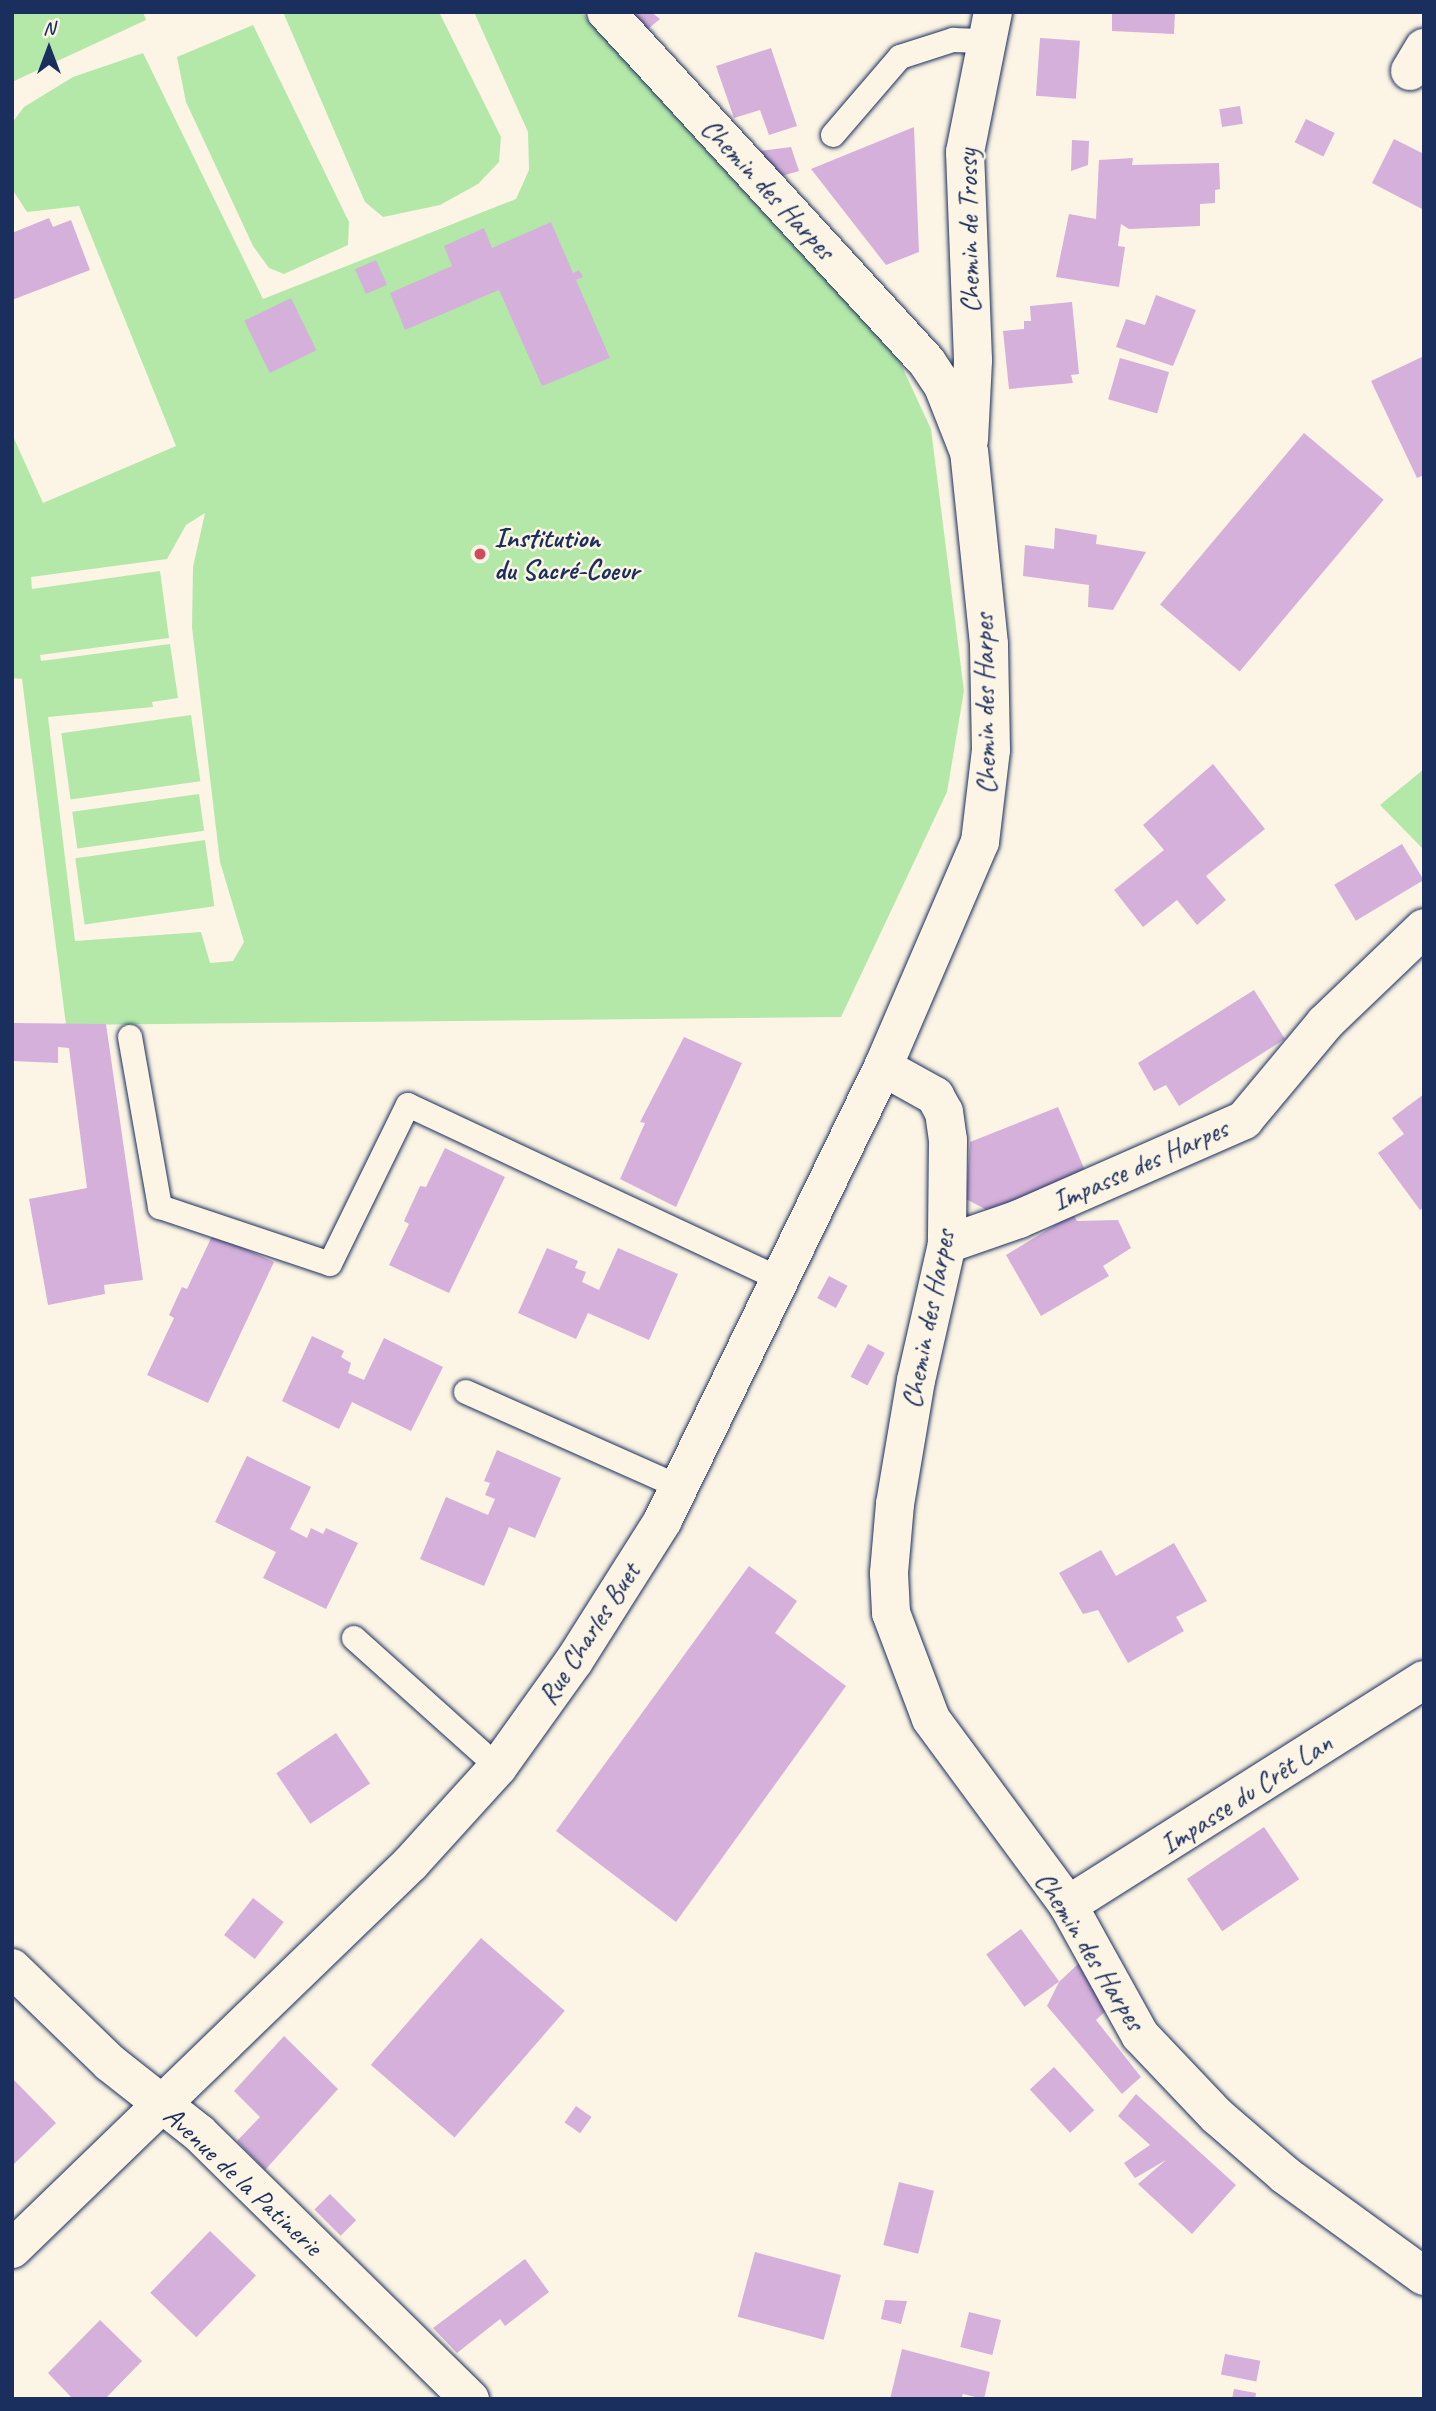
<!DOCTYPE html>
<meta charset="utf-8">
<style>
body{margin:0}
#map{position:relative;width:1436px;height:2411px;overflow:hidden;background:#fcf5e5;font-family:Caveat,sans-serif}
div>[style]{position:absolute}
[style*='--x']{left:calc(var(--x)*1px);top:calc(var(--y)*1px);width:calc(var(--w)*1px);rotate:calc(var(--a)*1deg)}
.green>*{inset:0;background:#b3e8a9;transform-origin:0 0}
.building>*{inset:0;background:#d4b0da;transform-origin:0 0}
.roads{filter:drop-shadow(0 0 2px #1b2f5e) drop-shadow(0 0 2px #1b2f5e)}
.lane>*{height:24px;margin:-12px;padding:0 12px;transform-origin:12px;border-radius:12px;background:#fcf5e5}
.street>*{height:38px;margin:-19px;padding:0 19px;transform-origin:19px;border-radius:19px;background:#fcf5e5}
.dots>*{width:19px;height:19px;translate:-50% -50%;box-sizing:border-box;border:4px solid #fcf5e5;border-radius:50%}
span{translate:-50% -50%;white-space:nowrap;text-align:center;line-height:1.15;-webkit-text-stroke:5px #fcf5e5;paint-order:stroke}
.street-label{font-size:28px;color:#1b2f5e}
.poi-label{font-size:28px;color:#1b2f5e;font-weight:700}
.left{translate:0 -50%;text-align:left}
.frame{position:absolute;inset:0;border:14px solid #1b2f5e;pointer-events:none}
.north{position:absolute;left:14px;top:14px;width:70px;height:70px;-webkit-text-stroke:5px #fcf5e5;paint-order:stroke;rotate:0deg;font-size:19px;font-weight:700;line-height:28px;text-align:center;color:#1b2f5e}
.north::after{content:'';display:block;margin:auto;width:24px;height:32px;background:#1b2f5e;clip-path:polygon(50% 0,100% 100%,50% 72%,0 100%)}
</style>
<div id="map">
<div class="green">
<i style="clip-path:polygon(12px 12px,143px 12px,146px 20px,12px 82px)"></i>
<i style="clip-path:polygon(283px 12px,439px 12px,501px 137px,499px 162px,478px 184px,440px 205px,383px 217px,365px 202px)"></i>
<i style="clip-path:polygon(evenodd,474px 12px,581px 12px,754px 202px,892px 345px,931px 429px,964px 691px,947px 792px,841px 1017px,66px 1025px,22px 679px,12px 678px,12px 434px,43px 503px,176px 446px,79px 206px,27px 212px,12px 189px,12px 123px,24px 107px,73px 77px,143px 53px,263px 299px,516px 199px,529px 170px,528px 132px,474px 12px,205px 513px,193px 567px,192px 627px,220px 862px,244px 942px,233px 961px,210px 963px,201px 932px,75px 941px,48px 717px,153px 707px,152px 702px,178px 698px,170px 644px,41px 661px,40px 655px,169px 638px,160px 571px,32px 589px,31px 577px,167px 559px,186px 525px,205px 513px)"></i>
<i style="clip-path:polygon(253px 25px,349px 222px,348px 245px,284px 274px,269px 268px,253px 246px,186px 102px,177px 57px)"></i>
<i style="left:191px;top:715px;width:67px;height:131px;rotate:82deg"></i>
<i style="clip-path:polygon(1424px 769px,1424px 850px,1380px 805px)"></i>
<i style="left:199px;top:794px;width:37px;height:128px;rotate:82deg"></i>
<i style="left:205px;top:840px;width:67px;height:131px;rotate:82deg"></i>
</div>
<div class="building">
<i style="clip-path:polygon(624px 12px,651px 12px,660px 19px,643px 33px)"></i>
<i style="clip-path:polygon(1112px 12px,1175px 12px,1174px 34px,1112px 31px)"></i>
<i style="left:1040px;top:38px;width:40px;height:58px;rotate:4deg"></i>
<i style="clip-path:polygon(771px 48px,797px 126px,769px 135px,760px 110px,734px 118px,716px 66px)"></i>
<i style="left:1240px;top:106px;width:18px;height:21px;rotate:81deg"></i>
<i style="left:1306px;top:119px;width:32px;height:26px;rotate:26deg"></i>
<i style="clip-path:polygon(914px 127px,919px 252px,886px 265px,811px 169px)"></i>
<i style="clip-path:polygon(1394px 139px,1424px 154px,1424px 210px,1372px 183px)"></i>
<i style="clip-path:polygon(1072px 140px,1089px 141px,1088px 165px,1071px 171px)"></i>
<i style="clip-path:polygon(791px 147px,799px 171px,775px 178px,753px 152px)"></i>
<i style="clip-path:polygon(1133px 158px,1132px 165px,1219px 163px,1220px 189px,1215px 190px,1215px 203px,1200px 204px,1200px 226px,1129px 229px,1121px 224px,1118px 246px,1125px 247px,1119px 287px,1056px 277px,1069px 214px,1096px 219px,1099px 160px)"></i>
<i style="clip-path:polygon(49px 218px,53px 227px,71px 220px,90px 270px,12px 300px,12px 233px)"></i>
<i style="clip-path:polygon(551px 222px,573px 273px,579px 270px,583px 277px,576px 280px,610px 358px,542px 386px,499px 290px,405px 330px,390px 293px,452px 266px,444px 246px,484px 228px,492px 248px)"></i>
<i style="left:376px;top:260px;width:27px;height:23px;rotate:66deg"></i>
<i style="clip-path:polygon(1156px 295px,1196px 310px,1173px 366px,1116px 347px,1126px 319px,1145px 325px)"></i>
<i style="left:291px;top:298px;width:58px;height:52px;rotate:64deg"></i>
<i style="clip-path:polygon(1072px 302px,1079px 374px,1071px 375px,1073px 383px,1009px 389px,1003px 331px,1024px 329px,1024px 321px,1031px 321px,1030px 306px)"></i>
<i style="clip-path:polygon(1424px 356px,1424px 475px,1417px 478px,1371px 381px)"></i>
<i style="left:1120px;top:358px;width:51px;height:43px;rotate:16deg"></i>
<i style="left:1304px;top:433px;width:104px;height:224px;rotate:40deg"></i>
<i style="clip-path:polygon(1055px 528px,1097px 535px,1096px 544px,1146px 552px,1113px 610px,1088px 607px,1089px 585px,1023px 576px,1025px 545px,1054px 549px)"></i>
<i style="clip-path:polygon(1213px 764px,1265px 829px,1206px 876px,1226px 900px,1197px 925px,1177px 900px,1143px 927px,1114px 890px,1164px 850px,1143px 825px)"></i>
<i style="left:1402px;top:844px;width:42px;height:79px;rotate:59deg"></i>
<i style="clip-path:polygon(1254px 990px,1285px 1039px,1179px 1106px,1166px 1085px,1154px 1091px,1138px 1063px)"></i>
<i style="clip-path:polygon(12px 1023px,106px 1024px,143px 1280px,104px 1285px,105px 1294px,48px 1305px,29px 1199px,87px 1188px,69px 1048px,58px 1047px,58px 1063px,12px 1061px)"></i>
<i style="clip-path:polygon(684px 1037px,742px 1063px,676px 1207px,620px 1179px,645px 1123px,640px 1122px)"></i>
<i style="clip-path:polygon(1424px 1094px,1424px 1207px,1420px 1210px,1378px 1153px,1404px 1134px,1392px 1118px)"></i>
<i style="clip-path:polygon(1058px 1107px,1086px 1173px,989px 1211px,966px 1199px,970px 1142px)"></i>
<i style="clip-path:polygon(445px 1148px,505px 1177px,449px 1293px,389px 1265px,409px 1224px,404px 1221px,420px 1186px,426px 1187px)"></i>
<i style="clip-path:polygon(1073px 1214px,1077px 1221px,1118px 1220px,1131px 1248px,1103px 1266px,1109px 1276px,1041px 1316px,1006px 1255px)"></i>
<i style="clip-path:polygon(213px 1234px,274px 1262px,208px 1403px,147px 1375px,174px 1318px,169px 1315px,182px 1287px,187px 1289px)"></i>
<i style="clip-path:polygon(547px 1248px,578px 1261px,575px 1268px,586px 1272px,582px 1282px,599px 1290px,618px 1248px,678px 1274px,649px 1340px,588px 1313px,576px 1339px,518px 1313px)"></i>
<i style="left:829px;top:1276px;width:21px;height:25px;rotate:28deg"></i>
<i style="clip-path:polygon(312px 1336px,344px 1351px,341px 1357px,351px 1363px,348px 1373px,364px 1380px,384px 1338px,443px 1367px,411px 1431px,352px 1402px,339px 1429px,282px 1401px)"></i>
<i style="left:868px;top:1344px;width:19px;height:37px;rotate:28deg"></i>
<i style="clip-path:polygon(497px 1450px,561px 1478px,535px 1538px,509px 1527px,484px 1586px,420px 1559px,446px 1497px,488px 1515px,495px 1499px,485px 1495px,490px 1483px,484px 1481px)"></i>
<i style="clip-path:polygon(247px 1456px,311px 1487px,290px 1529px,307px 1538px,311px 1528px,323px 1534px,326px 1528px,358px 1543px,326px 1609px,263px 1578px,276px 1552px,215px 1522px)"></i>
<i style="clip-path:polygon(1174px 1543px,1207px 1601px,1176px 1617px,1184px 1631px,1128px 1663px,1098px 1610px,1083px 1614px,1059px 1573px,1101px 1550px,1116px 1576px)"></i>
<i style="clip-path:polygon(749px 1566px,797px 1601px,775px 1633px,846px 1686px,676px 1922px,556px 1831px)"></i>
<i style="left:336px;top:1733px;width:61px;height:72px;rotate:56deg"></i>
<i style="left:1264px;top:1827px;width:63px;height:93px;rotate:56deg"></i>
<i style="left:253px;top:1898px;width:39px;height:47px;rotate:38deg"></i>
<i style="left:1021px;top:1929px;width:65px;height:43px;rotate:54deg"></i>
<i style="left:481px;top:1938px;width:111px;height:168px;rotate:41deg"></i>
<i style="clip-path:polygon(1079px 1963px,1110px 2007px,1096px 2020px,1141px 2077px,1122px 2094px,1047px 2006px,1059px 1982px)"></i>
<i style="clip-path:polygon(284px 2036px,338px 2089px,265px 2170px,237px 2141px,260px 2117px,234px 2091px)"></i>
<i style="left:1054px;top:2067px;width:59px;height:33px;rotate:47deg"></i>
<i style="clip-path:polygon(12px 2078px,56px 2123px,12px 2166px)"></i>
<i style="clip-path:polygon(1136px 2094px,1236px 2185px,1192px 2234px,1138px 2184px,1166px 2160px,1135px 2178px,1124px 2163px,1150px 2145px,1118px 2116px)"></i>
<i style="left:576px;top:2106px;width:19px;height:20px;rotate:35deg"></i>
<i style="left:899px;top:2182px;width:36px;height:65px;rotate:14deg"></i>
<i style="left:330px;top:2194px;width:37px;height:22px;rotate:45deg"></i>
<i style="left:210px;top:2231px;width:64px;height:86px;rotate:44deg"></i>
<i style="left:755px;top:2252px;width:89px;height:67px;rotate:15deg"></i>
<i style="clip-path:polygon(525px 2259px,549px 2292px,505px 2326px,500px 2319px,457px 2353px,433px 2328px)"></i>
<i style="clip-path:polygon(885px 2300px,907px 2301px,901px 2324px,881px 2319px)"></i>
<i style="left:969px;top:2312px;width:33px;height:36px;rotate:14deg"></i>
<i style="clip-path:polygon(100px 2320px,142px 2361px,105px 2399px,73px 2399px,48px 2373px)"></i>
<i style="clip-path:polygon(902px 2349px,990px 2372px,984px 2399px,963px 2394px,961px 2399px,890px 2399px)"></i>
<i style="left:1225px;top:2354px;width:36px;height:21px;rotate:11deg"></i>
<i style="clip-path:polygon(1234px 2389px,1256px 2393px,1255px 2399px,1232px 2399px)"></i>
</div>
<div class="roads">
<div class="lane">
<i style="--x:833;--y:135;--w:103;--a:-49.3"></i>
<i style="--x:900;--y:57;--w:56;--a:-17.8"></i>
<i style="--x:953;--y:40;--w:36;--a:2"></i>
<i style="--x:130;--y:1037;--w:173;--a:80"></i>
<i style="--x:160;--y:1207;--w:179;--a:18.5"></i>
<i style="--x:330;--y:1264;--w:177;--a:-63.9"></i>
<i style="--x:408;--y:1105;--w:410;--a:25.1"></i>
<i style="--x:466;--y:1392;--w:233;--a:24"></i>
<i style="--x:354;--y:1638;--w:193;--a:41.9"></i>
</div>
<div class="street">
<i style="--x:1410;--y:71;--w:27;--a:-59"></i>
<i style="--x:969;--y:440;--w:80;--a:-87.1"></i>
<i style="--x:973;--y:360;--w:208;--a:-92.2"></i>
<i style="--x:965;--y:152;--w:143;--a:-78.7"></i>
<i style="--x:883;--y:1067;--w:60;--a:29.1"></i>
<i style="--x:935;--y:1096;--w:18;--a:61"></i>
<i style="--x:944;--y:1112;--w:28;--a:82"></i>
<i style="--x:948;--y:1140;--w:104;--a:90.6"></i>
<i style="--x:947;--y:1244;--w:139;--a:102.8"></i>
<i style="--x:916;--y:1380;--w:126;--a:99.6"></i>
<i style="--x:895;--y:1504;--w:69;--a:95"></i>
<i style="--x:889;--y:1573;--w:40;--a:87.1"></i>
<i style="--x:891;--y:1613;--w:113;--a:69.3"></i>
<i style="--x:931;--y:1719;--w:231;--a:53.6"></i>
<i style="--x:1068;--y:1905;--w:149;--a:61"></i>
<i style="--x:1140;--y:2035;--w:112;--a:46.5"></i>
<i style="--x:1217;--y:2116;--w:90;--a:40.9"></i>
<i style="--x:1285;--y:2175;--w:172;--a:36"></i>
<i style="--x:947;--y:1244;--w:76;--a:-19.1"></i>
<i style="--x:1019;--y:1219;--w:246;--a:-23.7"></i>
<i style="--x:1244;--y:1120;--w:126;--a:-50.1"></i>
<i style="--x:1325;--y:1023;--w:137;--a:-43.8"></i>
<i style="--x:1068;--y:1905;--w:421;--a:-32.3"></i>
<i style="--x:12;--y:1968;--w:136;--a:44.1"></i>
<i style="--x:110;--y:2063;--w:113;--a:38.2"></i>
<i style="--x:199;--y:2133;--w:380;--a:44.5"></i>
<i style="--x:12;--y:2249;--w:555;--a:-44.05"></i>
<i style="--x:411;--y:1863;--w:130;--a:-47.8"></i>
<i style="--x:498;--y:1767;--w:130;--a:-54.4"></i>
<i style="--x:574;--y:1661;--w:167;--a:-57.7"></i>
<i style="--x:663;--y:1520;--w:504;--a:-64.1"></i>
<i style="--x:883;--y:1067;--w:245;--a:-66.7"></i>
<i style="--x:980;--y:842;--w:93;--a:-83.2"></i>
<i style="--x:991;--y:750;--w:106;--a:-91.1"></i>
<i style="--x:989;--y:644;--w:193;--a:-95.9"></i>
<i style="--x:969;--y:452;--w:71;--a:-111.5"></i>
<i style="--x:943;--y:386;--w:29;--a:-124"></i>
<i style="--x:927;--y:362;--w:475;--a:-132.5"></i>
</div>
</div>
<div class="dots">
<i style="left:480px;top:554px;background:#d1495b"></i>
</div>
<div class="street-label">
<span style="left:768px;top:189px;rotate:47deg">Chemin des Harpes</span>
<span style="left:969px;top:231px;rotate:-91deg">Chemin de Trossy</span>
<span style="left:985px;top:704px;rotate:-91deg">Chemin des Harpes</span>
<span style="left:1140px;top:1165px;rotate:-24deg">Impasse des Harpes</span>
<span style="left:928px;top:1319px;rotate:-79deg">Chemin des Harpes</span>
<span style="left:589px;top:1634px;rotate:-57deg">Rue Charles Buet</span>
<span style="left:1246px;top:1794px;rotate:-33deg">Impasse du Crêt Lan</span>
<span style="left:1090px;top:1951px;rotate:58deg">Chemin des Harpes</span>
<span style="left:243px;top:2181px;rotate:43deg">Avenue de la Patinerie</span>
</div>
<div class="poi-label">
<span class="left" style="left:494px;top:554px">Institution<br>du Sacré-Coeur</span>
</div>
<div class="frame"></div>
<div class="north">N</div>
</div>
